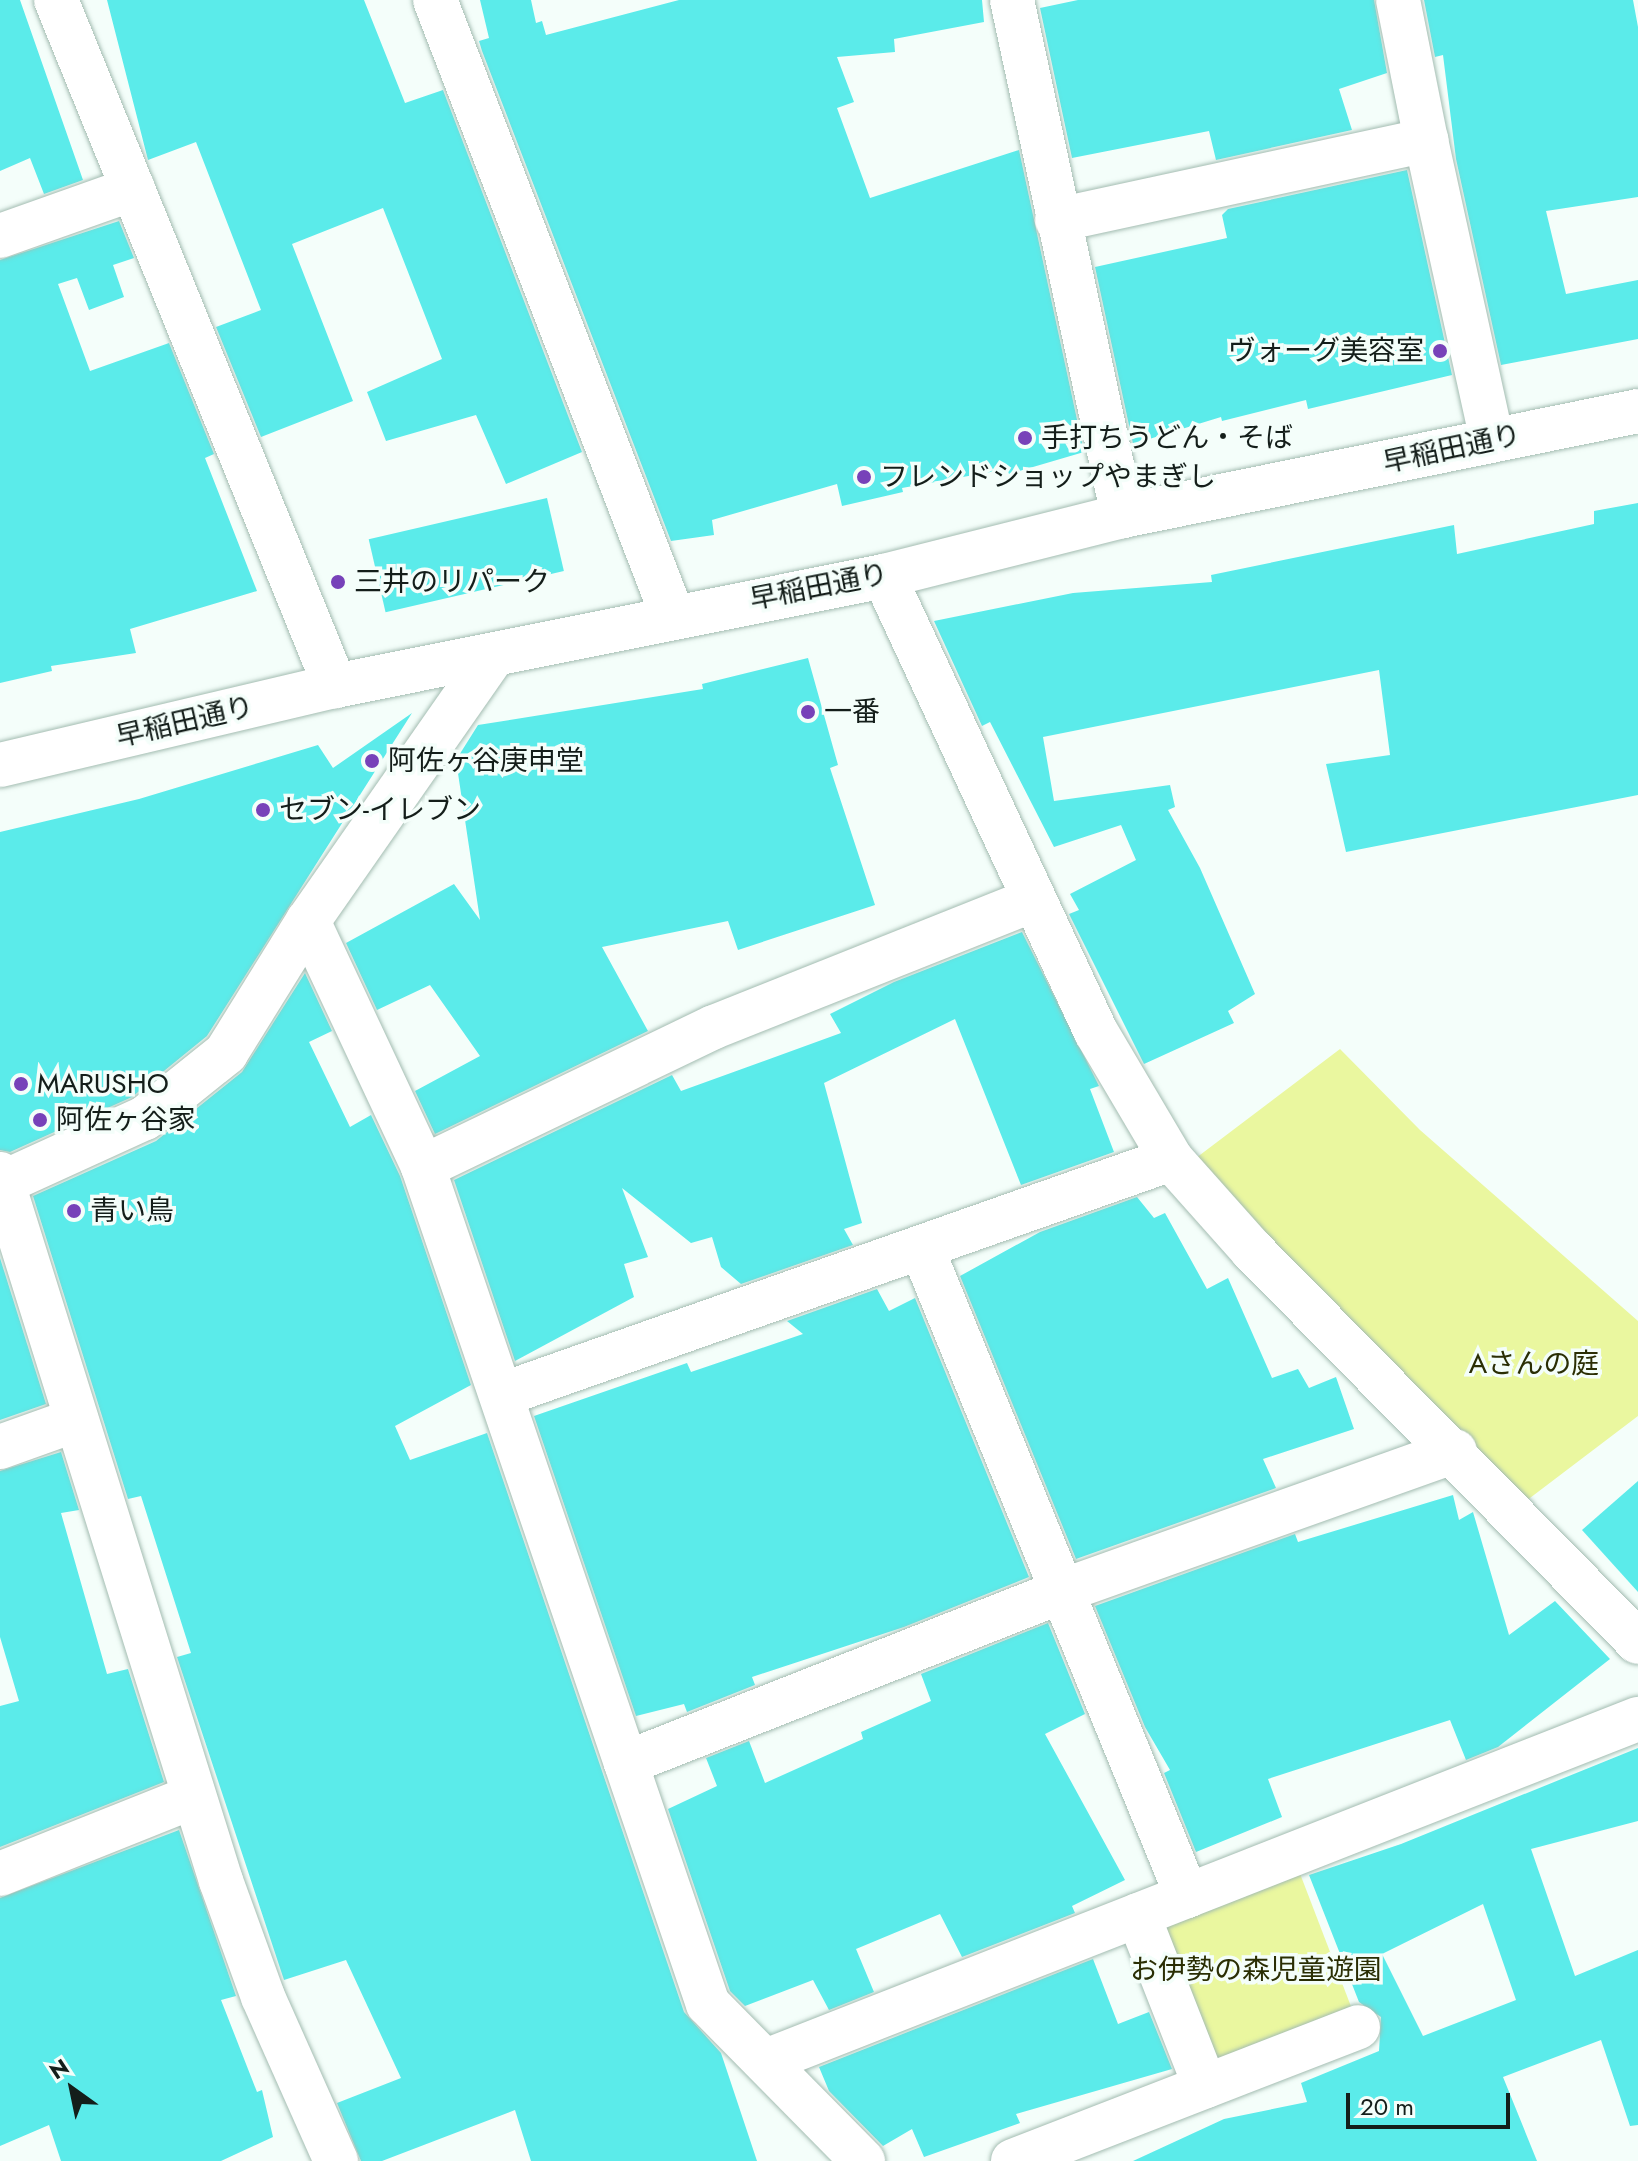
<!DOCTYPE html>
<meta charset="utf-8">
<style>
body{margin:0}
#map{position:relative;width:1638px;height:2161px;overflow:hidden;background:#f4fefa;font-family:Jost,"Noto Sans JP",sans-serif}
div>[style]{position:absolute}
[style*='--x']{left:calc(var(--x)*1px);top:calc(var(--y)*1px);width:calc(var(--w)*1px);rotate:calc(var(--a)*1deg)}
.green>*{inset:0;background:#eaf79f;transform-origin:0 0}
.building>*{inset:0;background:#5bebea;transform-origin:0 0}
.roads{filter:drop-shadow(0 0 2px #a3bcb1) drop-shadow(0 0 2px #a3bcb1)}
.minor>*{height:44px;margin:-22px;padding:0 22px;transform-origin:22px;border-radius:22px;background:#fff}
.major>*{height:44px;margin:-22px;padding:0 22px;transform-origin:22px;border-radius:22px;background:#fff}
.dots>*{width:22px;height:22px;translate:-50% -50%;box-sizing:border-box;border:4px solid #f4fefa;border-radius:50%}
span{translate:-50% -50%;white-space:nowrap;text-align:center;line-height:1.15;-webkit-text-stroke:7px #f4fefa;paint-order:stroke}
.poi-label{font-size:28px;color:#141e1a}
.right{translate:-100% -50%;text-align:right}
.left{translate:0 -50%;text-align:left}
.street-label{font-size:28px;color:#141e1a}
.park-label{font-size:28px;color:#2a2e04}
.north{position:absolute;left:32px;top:2049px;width:80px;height:80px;-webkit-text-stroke:6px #f4fefa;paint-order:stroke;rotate:327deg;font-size:22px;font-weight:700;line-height:32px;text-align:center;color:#141e1a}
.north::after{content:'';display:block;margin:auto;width:28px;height:36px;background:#141e1a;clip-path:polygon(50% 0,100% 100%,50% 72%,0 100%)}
.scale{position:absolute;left:1346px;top:2093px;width:164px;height:36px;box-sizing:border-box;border:4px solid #141e1a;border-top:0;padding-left:10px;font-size:24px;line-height:28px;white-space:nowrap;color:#141e1a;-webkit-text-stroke:6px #f4fefa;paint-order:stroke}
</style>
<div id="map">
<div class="green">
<i style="clip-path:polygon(1340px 1049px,1420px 1130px,1638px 1321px,1638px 1416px,1526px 1501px,1192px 1161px)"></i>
<i style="left:1299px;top:1871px;width:154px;height:152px;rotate:69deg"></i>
</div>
<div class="building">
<i style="clip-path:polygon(0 0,20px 0,83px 180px,44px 194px,30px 158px,0 171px)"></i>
<i style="clip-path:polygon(107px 0,364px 0,405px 103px,443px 90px,582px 452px,506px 484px,476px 415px,386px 441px,367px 392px,442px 359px,383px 208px,292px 244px,353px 401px,261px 437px,216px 327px,261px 310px,196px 142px,148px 160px)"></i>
<i style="clip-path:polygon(480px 0,531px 0,536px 23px,542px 21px,546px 35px,679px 0,982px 0,984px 22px,894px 39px,895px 52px,837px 57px,854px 102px,837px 108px,870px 198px,1019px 150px,1084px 452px,1009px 474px,1007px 469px,902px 488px,903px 492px,842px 506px,837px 484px,712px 520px,714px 535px,671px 541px,482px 51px,479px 41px,489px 38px)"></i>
<i style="clip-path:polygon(1078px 0,1374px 0,1387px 73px,1339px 89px,1352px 130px,1216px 160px,1209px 131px,1072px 158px,1040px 8px)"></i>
<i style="clip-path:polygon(1424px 0,1633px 0,1638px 27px,1638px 197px,1546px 211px,1566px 294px,1638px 280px,1638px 339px,1501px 365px,1456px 159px,1443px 55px,1435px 57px)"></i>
<i style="clip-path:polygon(1407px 170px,1452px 375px,1308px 409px,1306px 400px,1222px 421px,1221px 417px,1133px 444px,1095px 267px,1227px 238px,1222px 215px,1228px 209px)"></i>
<i style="clip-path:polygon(119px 221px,134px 258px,113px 265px,124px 297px,89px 310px,77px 278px,58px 284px,90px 371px,169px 343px,214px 454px,205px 458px,257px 591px,130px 629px,136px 653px,51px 666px,52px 671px,0 683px,0 260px)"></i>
<i style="left:547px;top:498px;width:75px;height:183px;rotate:77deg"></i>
<i style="clip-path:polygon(1638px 503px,1638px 795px,1346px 852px,1326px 764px,1390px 755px,1379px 670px,1043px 737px,1054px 801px,1170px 785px,1175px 807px,1168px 810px,1200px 868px,1255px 994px,1228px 1011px,1234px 1023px,1144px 1064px,1069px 914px,1079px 910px,1070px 894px,1136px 860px,1121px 825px,1054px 847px,990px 722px,982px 726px,934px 621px,1073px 593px,1212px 582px,1211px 575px,1454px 525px,1457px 554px,1594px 524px,1594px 511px)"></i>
<i style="clip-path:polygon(808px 658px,838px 765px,830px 768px,875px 905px,738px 950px,728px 921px,602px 947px,648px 1031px,435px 1134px,415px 1091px,480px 1056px,430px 985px,377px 1010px,346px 943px,454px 884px,480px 920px,456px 760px,478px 725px,703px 689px,702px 684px)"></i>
<i style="clip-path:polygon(412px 713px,207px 1036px,132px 1097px,10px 1152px,0 1150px,0 832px,139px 799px,318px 745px,333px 768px)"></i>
<i style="clip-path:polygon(1022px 932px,1099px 1086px,1090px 1089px,1114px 1152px,1021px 1185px,955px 1019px,824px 1083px,862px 1223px,844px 1229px,853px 1245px,741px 1284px,721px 1267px,712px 1237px,691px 1243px,622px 1188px,648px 1257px,624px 1264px,634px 1297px,515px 1361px,454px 1180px,672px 1075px,681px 1091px,841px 1033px,830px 1014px,894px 982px)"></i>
<i style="clip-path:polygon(305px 973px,332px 1031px,309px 1042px,350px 1127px,371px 1115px,400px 1176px,471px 1385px,395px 1426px,410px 1460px,487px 1433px,684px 2012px,721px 2053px,757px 2161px,531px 2161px,515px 2110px,382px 2161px,361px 2161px,337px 2103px,401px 2078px,346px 1960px,284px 1980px,177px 1657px,191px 1653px,141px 1496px,128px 1499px,33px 1196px,156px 1141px,242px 1072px)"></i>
<i style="clip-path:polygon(1137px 1197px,1154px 1218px,1165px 1213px,1207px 1289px,1228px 1278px,1272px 1378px,1298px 1369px,1309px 1388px,1336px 1377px,1354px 1429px,1263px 1459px,1276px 1488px,1076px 1559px,960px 1276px,1040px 1232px)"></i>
<i style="clip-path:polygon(0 1258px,46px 1404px,0 1420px)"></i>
<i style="clip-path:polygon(877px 1289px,889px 1311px,915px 1298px,1029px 1577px,904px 1627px,752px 1677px,755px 1685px,687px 1712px,684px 1704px,636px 1716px,534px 1416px,687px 1363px,691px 1372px,803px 1334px,787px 1321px)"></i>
<i style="clip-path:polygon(61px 1452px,79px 1510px,61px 1513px,107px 1674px,128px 1669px,164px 1782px,0 1847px,0 1706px,19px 1701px,0 1637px,0 1471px)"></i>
<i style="clip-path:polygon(1638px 1481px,1638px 1592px,1582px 1530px)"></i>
<i style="clip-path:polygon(1453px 1495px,1459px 1520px,1473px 1512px,1509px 1635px,1555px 1601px,1610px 1659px,1498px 1747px,1466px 1760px,1450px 1720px,1268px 1779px,1282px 1817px,1196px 1852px,1164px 1773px,1170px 1770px,1145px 1727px,1095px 1606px,1295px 1534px,1298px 1542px)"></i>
<i style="clip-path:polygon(1048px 1623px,1085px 1714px,1045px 1734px,1125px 1880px,1072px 1906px,1075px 1913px,962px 1957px,940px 1914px,856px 1949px,874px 1992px,829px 2010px,813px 1980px,745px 2006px,730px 1991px,668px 1809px,717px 1786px,706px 1758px,749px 1741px,765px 1783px,863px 1739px,861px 1732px,931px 1701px,921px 1674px)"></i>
<i style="clip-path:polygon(evenodd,1638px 1748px,1638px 1821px,1531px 1849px,1575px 1976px,1638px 1950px,1638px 2125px,1630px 2126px,1601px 2040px,1503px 2077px,1537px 2161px,1133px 2161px,1224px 2119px,1307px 2102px,1301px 2083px,1379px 2051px,1381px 2017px,1359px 2002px,1309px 1875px,1401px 1844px,1638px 1748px,1483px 1904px,1516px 2000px,1423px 2036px,1382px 1954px,1483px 1904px)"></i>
<i style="clip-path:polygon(179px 1830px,236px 1996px,221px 2000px,257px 2092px,262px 2090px,273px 2137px,221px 2161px,61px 2161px,49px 2125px,0 2146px,0 1898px)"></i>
<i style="clip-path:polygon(1093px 1959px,1118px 2024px,1149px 2012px,1172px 2069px,1016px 2114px,1020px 2123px,924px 2157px,912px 2129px,883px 2146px,829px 2091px,819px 2067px)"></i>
</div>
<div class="roads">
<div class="minor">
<i style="--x:56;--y:0;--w:741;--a:67.87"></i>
<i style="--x:435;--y:0;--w:661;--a:68.91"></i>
<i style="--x:1012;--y:0;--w:528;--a:77.86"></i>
<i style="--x:1426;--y:140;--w:307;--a:77.6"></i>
<i style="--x:1057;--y:220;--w:378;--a:-12.2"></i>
<i style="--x:1426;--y:140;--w:143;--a:-101.3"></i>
<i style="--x:0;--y:236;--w:141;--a:-19.5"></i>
<i style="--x:884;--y:576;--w:503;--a:65.07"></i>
<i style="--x:1096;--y:1032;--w:147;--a:59.4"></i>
<i style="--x:1171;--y:1159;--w:122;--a:48.3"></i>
<i style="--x:1252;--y:1250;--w:550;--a:45.44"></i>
<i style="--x:308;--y:921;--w:272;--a:64.9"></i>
<i style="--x:423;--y:1167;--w:884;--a:71.2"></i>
<i style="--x:708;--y:2004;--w:221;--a:45.4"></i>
<i style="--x:423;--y:1167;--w:323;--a:-25.7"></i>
<i style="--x:714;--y:1027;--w:343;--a:-21.7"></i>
<i style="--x:0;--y:1174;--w:741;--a:72.64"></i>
<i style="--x:221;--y:1881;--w:123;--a:70.1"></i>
<i style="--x:263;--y:1997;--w:180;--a:66"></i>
<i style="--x:0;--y:1184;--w:159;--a:-24.5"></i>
<i style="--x:145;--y:1118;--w:104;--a:-38.7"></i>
<i style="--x:226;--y:1053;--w:155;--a:-58.2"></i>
<i style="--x:308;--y:921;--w:323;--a:-55.1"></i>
<i style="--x:923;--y:1251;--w:697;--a:67.74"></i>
<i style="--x:501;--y:1395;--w:710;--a:-19.4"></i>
<i style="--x:0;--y:1447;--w:81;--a:-19.6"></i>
<i style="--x:626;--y:1763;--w:469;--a:-21.5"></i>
<i style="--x:1062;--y:1591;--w:417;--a:-19.6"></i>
<i style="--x:0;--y:1874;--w:208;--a:-21.8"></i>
<i style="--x:1138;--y:1915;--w:184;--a:68.6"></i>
<i style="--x:766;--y:2061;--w:937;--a:-21.42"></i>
<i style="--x:1013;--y:2161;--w:370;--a:-21.2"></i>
</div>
<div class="major">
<i style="--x:0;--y:765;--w:344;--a:-13.3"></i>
<i style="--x:335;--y:686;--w:560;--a:-11.33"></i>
<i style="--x:884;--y:576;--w:246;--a:-14.1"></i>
<i style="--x:1123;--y:516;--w:526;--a:-11.52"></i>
</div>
</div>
<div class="dots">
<i style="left:1440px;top:351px;background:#7742b9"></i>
<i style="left:1025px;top:438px;background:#7742b9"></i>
<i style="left:864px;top:477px;background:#7742b9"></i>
<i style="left:338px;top:582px;background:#7742b9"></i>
<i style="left:808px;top:712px;background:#7742b9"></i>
<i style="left:372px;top:761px;background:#7742b9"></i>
<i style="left:263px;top:810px;background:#7742b9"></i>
<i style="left:21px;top:1084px;background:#7742b9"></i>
<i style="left:40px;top:1120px;background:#7742b9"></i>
<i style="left:74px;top:1211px;background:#7742b9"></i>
</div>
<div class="poi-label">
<span class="right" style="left:1424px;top:351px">ヴォーグ美容室</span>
<span class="left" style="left:1041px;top:438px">手打ちうどん・そば</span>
<span class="left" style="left:880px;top:477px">フレンドショップやまぎし</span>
<span class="left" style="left:354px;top:582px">三井のリパーク</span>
<span class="left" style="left:824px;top:712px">一番</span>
<span class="left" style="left:388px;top:761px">阿佐ヶ谷庚申堂</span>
<span class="left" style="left:279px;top:810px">セブン-イレブン</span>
<span class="left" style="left:37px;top:1084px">MARUSHO</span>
<span class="left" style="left:56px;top:1120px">阿佐ヶ谷家</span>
<span class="left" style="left:90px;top:1211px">青い鳥</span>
</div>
<div class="street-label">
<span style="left:1452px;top:449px;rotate:-12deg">早稲田通り</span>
<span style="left:819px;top:587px;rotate:-11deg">早稲田通り</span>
<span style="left:185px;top:722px;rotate:-13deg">早稲田通り</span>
</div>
<div class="park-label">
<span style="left:1534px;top:1364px">Aさんの庭</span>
<span style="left:1256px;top:1970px">お伊勢の森児童遊園</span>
</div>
<div class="north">N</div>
<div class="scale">20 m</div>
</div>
